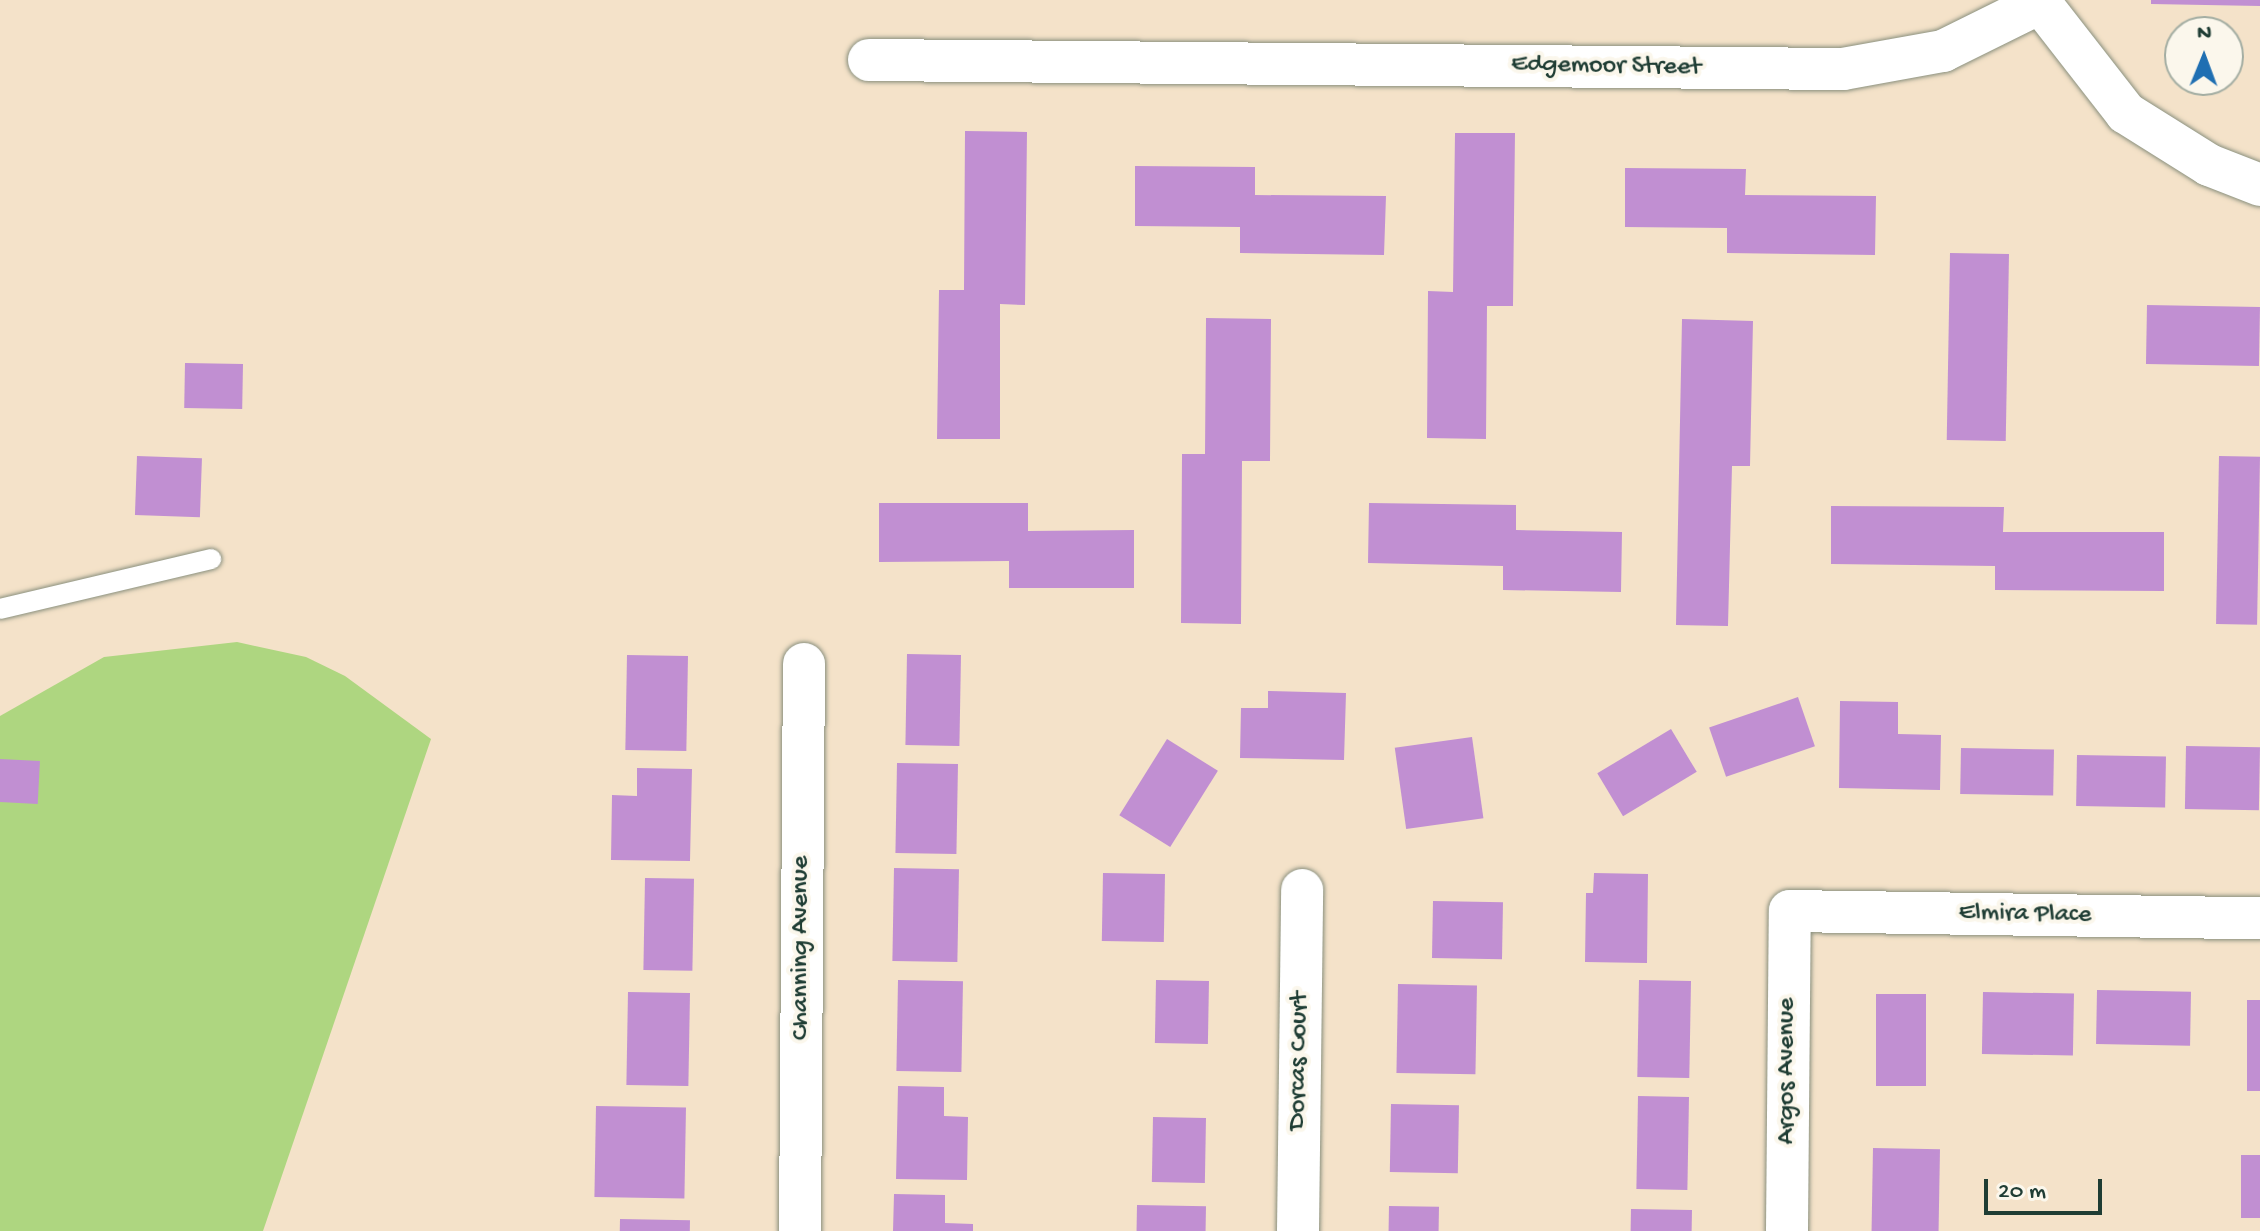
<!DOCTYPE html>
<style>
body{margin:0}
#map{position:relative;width:2260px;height:1231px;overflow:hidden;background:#f4e2c9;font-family:"Gochi Hand",sans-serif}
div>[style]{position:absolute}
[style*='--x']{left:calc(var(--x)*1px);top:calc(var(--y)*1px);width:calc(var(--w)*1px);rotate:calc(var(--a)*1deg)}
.green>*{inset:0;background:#aed680}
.building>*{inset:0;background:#c18fd2;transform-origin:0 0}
.roads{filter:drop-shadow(0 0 2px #8a907e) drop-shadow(0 0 2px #8a907e)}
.service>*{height:20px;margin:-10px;padding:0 10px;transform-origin:10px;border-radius:10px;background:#fff}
.minor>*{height:42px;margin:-21px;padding:0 21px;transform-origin:21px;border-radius:21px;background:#fff}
span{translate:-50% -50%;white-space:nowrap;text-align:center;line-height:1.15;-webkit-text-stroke:8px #fbf7ec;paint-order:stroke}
.street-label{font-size:26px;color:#1f3d34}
.north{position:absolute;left:2164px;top:16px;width:80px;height:80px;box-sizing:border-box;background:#fbf7ec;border:2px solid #a3ada2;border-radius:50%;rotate:1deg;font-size:22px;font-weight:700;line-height:32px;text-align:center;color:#1f3d34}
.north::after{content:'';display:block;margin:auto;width:28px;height:36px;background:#1f6fb2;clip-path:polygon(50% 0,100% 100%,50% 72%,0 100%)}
.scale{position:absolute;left:1984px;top:1179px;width:118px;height:36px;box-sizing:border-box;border:4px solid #1f3d34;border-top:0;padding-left:10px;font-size:24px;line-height:28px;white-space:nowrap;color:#1f3d34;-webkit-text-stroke:6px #fbf7ec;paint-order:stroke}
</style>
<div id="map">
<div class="green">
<i style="clip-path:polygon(237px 642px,306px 657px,345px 676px,431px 739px,263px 1231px,0 1231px,0 716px,104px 657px)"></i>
</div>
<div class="building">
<i style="clip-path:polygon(2151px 0,2260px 0,2260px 6px,2151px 4px)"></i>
<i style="clip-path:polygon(965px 131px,1027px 132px,1025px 305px,1000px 304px,1000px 439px,937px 439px,939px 290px,964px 290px)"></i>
<i style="clip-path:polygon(1455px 133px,1515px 133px,1513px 306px,1487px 306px,1486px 439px,1427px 438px,1428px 291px,1453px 292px)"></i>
<i style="clip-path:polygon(1135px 166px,1255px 167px,1255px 195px,1386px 196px,1384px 255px,1240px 253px,1240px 227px,1135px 226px)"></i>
<i style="clip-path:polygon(1625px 168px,1746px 169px,1745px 195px,1876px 196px,1875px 255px,1727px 253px,1727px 228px,1625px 227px)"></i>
<i style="left:1950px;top:253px;width:59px;height:187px;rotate:1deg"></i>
<i style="left:2147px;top:305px;width:113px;height:59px;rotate:1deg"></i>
<i style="clip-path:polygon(1206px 318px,1271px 319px,1270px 461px,1242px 461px,1241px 624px,1181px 623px,1182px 454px,1205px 454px)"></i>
<i style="clip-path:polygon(1682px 319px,1753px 321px,1750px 466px,1732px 466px,1728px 626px,1676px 625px)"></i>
<i style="left:185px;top:363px;width:58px;height:45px;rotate:1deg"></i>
<i style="left:137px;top:456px;width:65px;height:59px;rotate:2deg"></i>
<i style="left:2219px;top:456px;width:41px;height:168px;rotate:1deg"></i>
<i style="clip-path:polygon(879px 503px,1028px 503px,1028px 531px,1134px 530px,1134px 588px,1009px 588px,1009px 561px,879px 562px)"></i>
<i style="clip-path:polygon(1369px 503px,1516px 505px,1516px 530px,1622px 532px,1621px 592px,1503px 590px,1503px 566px,1368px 563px)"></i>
<i style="clip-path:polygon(1831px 506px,2004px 507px,2003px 532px,2164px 532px,2164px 591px,1995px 590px,1995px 566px,1831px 564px)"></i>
<i style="left:907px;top:654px;width:54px;height:91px;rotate:1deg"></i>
<i style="left:627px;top:655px;width:61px;height:95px;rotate:1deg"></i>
<i style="clip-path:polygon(1268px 691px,1346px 693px,1344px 760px,1240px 758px,1241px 708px,1268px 708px)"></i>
<i style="left:1798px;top:697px;width:52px;height:94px;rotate:71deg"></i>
<i style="clip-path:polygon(1840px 701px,1898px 702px,1898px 734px,1941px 735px,1940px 790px,1839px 788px)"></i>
<i style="left:1671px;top:729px;width:50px;height:86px;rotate:59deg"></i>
<i style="left:1472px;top:737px;width:82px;height:78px;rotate:82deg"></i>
<i style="left:1167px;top:739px;width:60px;height:90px;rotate:32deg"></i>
<i style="left:2186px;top:746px;width:74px;height:63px;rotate:1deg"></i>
<i style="left:1961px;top:748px;width:93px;height:46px;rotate:1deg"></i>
<i style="left:2077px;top:755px;width:89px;height:51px;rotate:1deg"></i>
<i style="left:0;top:759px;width:40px;height:43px;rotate:3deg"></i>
<i style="left:897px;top:763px;width:61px;height:90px;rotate:1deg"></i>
<i style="clip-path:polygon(637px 768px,692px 769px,690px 861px,611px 860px,612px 795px,637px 796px)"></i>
<i style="left:894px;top:868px;width:65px;height:93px;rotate:1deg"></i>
<i style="left:1103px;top:873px;width:62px;height:68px;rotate:1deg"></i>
<i style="clip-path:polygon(1594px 873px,1648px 874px,1647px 963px,1585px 962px,1586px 893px,1593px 893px)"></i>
<i style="left:645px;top:878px;width:49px;height:92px;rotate:1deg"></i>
<i style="left:1433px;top:901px;width:70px;height:57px;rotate:1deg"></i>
<i style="left:898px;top:980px;width:65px;height:91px;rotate:1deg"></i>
<i style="left:1156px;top:980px;width:53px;height:63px;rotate:1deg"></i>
<i style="left:1639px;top:980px;width:52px;height:97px;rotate:1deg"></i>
<i style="left:1398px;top:984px;width:79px;height:89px;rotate:1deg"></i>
<i style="left:2097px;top:990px;width:94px;height:54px;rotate:1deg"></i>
<i style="left:628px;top:992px;width:62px;height:93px;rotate:1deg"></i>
<i style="left:1983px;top:992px;width:91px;height:62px;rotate:1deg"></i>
<i style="left:1876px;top:994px;width:50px;height:92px"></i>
<i style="left:2247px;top:1000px;width:13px;height:91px"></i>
<i style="clip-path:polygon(898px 1086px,944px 1087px,944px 1116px,968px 1117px,967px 1180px,896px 1179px)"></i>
<i style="left:1638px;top:1096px;width:51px;height:93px;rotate:1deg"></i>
<i style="left:1391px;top:1104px;width:68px;height:68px;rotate:1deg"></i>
<i style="left:596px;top:1106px;width:90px;height:91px;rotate:1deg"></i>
<i style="left:1153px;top:1117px;width:53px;height:65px;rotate:1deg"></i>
<i style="left:1873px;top:1148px;width:67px;height:83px;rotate:1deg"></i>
<i style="left:2241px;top:1155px;width:19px;height:63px"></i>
<i style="clip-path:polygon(894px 1194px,945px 1195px,945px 1223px,973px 1224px,973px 1231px,893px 1231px)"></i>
<i style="left:1137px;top:1205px;width:69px;height:26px;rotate:1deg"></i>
<i style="left:1389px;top:1206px;width:50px;height:25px;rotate:1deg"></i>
<i style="left:1631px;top:1209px;width:61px;height:22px;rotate:1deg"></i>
<i style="left:620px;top:1219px;width:70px;height:12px;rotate:1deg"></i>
</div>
<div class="roads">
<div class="service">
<i style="--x:0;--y:609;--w:217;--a:-13.3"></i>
</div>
<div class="minor">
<i style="--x:2038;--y:0;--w:143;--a:52.1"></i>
<i style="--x:2126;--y:113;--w:98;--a:32.1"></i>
<i style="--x:2209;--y:165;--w:55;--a:21.4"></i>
<i style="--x:869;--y:60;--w:974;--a:0.53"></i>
<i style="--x:1843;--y:69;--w:102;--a:-10.2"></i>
<i style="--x:1943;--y:51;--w:106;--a:-26.3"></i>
<i style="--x:800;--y:1231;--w:567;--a:-89.6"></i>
<i style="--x:1298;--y:1231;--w:341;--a:-89.3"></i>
<i style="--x:1787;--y:1231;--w:320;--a:-89.5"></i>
<i style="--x:1790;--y:911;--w:470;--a:0.9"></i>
</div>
</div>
<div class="street-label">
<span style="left:1606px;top:67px;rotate:1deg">Edgemoor Street</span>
<span style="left:2025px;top:915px;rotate:1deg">Elmira Place</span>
<span style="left:802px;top:948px;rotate:-90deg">Channing Avenue</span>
<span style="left:1300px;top:1061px;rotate:-89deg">Dorcas Court</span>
<span style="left:1788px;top:1071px;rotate:-90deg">Argos Avenue</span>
</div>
<div class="north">N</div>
<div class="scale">20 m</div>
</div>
